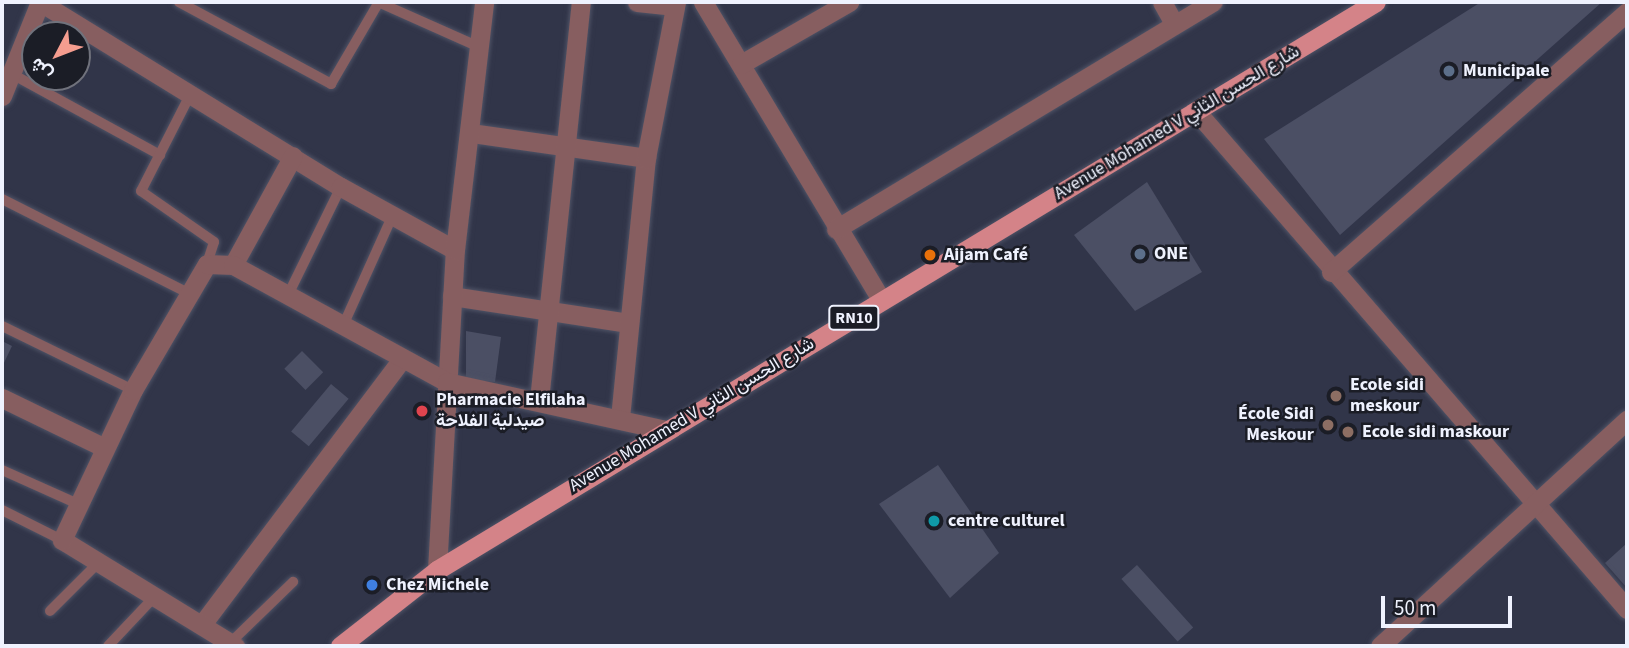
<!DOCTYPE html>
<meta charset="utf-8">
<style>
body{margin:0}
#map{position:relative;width:1629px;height:648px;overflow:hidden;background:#313549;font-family:"Source Sans 3",Vazirmatn,sans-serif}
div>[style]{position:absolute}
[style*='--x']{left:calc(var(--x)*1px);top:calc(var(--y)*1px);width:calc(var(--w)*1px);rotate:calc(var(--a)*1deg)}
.building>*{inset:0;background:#4b4f64;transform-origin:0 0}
.roads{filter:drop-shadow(0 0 2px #4f5366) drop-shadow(0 0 2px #4f5366)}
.service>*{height:10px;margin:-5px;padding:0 5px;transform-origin:5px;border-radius:5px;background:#875e60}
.minor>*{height:19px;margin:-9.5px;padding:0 9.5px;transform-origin:9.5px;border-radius:9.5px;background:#875e60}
.primary>*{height:19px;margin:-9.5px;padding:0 9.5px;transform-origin:9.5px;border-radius:9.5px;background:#d48388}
.dots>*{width:19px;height:19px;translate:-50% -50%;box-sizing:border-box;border:4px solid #1b1d26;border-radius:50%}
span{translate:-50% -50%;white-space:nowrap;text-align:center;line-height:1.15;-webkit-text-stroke:5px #1b1d26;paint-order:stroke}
.shield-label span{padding:2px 5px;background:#1b1d26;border:2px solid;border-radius:5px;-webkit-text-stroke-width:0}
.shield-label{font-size:16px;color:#eff2fe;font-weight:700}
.poi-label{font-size:18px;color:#eff2fe;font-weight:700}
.left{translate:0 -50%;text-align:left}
.right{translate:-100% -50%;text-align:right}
.street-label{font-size:18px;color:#eff2fe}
.frame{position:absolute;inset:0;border:4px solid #eff2fe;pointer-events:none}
.north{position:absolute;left:21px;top:21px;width:70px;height:70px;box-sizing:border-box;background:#1b1d26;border:2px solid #70727c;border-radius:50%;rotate:228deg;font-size:19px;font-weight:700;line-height:28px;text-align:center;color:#eff2fe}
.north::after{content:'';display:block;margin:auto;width:24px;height:32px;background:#f59d8f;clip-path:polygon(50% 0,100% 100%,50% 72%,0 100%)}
.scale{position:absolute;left:1381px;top:596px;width:131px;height:32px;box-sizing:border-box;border:4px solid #eff2fe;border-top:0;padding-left:9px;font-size:21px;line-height:24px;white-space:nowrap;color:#eff2fe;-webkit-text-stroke:5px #1b1d26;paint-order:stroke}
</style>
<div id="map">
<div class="building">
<i style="clip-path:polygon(1481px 2px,1602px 2px,1340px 235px,1264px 139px)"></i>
<i style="clip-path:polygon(1147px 182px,1202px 272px,1135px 311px,1074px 235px)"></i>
<i style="clip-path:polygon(466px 331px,501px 337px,495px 382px,466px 380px)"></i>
<i style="clip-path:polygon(2px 341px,12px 346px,2px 367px)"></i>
<i style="left:302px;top:351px;width:30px;height:25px;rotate:45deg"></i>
<i style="left:331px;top:384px;width:23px;height:62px;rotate:40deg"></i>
<i style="clip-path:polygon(938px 465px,999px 553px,950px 598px,879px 504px)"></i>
<i style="clip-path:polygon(1627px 543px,1627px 588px,1605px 563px)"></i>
<i style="left:1137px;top:565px;width:84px;height:21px;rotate:48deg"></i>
</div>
<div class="roads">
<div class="service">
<i style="--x:179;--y:2;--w:173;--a:28.3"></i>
<i style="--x:331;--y:84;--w:95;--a:-59.7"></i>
<i style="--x:378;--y:2;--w:111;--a:24"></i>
<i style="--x:12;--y:74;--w:169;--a:28.7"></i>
<i style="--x:191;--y:93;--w:110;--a:117"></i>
<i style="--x:141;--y:191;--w:89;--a:34.9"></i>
<i style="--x:214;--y:242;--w:23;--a:108"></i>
<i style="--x:2;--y:199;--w:208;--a:26.8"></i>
<i style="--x:287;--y:297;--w:123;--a:-63.9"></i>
<i style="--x:2;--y:326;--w:146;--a:26"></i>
<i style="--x:342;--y:328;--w:122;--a:-65.8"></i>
<i style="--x:2;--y:470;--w:83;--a:24.1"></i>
<i style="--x:2;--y:510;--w:67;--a:26.6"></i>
<i style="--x:50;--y:611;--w:69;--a:-45"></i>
<i style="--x:230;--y:643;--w:88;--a:-44.1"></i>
<i style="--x:108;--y:646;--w:70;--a:-46.7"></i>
</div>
<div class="minor">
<i style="--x:40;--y:2;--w:353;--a:31.6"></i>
<i style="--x:341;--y:187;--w:130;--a:28.9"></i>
<i style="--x:637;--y:2;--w:38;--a:6"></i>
<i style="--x:703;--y:2;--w:348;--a:59.1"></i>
<i style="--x:1162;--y:2;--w:25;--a:61"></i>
<i style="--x:741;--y:64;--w:125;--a:-29.9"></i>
<i style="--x:2;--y:96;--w:101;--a:-68"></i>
<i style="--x:1196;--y:111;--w:659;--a:49.13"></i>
<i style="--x:471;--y:133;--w:177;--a:8.1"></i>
<i style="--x:836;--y:229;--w:440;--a:-31.1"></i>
<i style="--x:233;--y:265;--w:124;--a:-61.2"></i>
<i style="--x:1331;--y:272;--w:394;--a:-41.3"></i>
<i style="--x:452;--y:296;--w:179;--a:8.7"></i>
<i style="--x:2;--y:398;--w:114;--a:25.9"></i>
<i style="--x:539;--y:400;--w:400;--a:-84"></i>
<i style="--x:620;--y:418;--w:261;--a:-84.3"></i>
<i style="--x:646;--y:158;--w:159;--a:-79.1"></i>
<i style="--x:437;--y:570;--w:321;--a:-86.8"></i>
<i style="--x:455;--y:250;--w:250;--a:-83.3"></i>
<i style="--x:203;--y:623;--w:331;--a:-53"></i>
<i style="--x:235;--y:646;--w:203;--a:-148.5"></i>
<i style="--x:62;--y:540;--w:166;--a:-64.7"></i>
<i style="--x:133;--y:390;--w:146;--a:-59.6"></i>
<i style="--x:207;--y:264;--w:26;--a:2"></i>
<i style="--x:233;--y:265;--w:244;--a:28.7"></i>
<i style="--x:447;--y:382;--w:223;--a:12.4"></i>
<i style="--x:1380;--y:646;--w:335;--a:-42.5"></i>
</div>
<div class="primary">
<i style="--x:340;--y:646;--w:123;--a:-38.1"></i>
<i style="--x:437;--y:570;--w:1097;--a:-31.17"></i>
</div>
</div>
<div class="dots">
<i style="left:1449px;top:71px;background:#5c6f8a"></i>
<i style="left:1140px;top:254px;background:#5c6f8a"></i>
<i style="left:930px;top:255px;background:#e8710a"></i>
<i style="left:1336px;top:396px;background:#8d6e63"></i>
<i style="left:422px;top:411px;background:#e0444e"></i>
<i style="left:1328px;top:425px;background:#8d6e63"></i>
<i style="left:1348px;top:432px;background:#8d6e63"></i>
<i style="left:934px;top:521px;background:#0f9aa8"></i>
<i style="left:372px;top:585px;background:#3f7fe0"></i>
</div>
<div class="shield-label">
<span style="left:854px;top:318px">RN10</span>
</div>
<div class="poi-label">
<span class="left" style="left:1463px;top:71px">Municipale</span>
<span class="left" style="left:1154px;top:254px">ONE</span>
<span class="left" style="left:944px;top:255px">Aijam Café</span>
<span class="left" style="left:1350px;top:396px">Ecole sidi<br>meskour</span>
<span class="left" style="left:436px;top:411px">Pharmacie Elfilaha<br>صيدلية الفلاحة</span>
<span class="right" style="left:1314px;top:425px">École Sidi<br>Meskour</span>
<span class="left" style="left:1362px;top:432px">Ecole sidi maskour</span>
<span class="left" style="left:948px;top:521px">centre culturel</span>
<span class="left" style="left:386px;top:585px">Chez Michele</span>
</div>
<div class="street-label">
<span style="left:1177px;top:123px;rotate:-31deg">Avenue Mohamed V شارع الحسن الثاني</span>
<span style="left:692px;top:415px;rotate:-31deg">Avenue Mohamed V شارع الحسن الثاني</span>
</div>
<div class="frame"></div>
<div class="north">ش</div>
<div class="scale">50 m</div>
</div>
